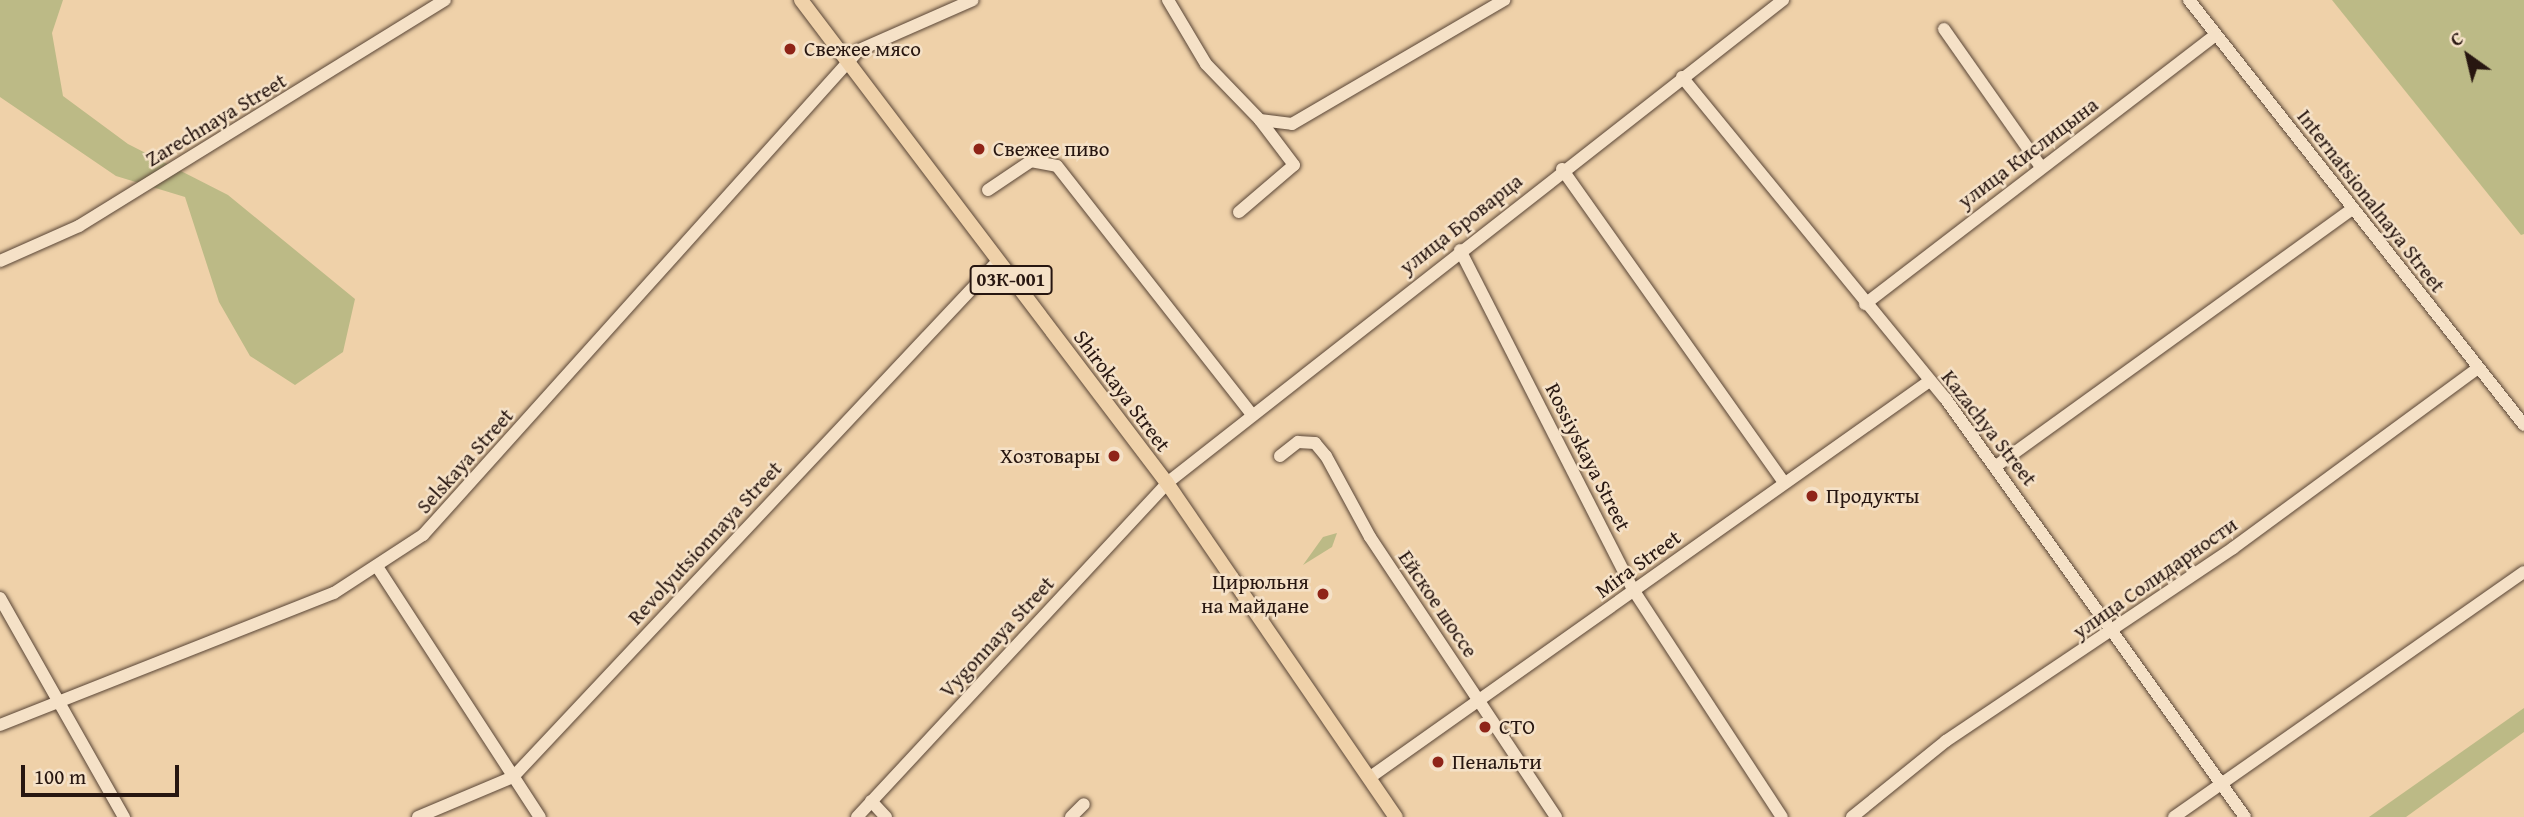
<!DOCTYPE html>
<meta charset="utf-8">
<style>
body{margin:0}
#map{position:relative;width:2524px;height:817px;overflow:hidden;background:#efd1a9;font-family:"Gentium Book Plus",serif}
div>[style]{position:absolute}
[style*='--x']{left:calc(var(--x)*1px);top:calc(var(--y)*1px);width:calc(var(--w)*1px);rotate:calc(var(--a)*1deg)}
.green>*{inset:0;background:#bcba86}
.roads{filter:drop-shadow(0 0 2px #594536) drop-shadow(0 0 2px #594536)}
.minor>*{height:12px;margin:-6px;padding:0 6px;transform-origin:6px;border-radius:6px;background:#f5e1c7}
.major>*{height:14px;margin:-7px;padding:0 7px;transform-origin:7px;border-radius:7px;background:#efd1a9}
.dots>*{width:19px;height:19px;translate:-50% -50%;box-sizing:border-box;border:4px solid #f5e1c7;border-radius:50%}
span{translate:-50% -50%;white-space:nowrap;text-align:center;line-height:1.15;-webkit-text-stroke:5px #f5e1c7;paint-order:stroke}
.shield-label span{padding:2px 5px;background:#f5e1c7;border:2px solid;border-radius:5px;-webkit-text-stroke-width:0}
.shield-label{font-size:19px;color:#271610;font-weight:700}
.poi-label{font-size:21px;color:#271610}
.left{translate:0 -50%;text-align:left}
.right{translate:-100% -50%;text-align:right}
.street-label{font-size:21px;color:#271610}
.north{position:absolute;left:2433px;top:21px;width:70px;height:70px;-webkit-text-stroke:5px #f5e1c7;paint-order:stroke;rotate:326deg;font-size:19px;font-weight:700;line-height:28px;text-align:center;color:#271610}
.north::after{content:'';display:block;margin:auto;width:24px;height:32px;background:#271610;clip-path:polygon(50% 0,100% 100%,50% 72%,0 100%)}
.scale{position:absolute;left:21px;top:765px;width:158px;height:32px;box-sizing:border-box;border:4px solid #271610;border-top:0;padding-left:9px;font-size:21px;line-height:24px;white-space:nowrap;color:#271610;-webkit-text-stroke:5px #f5e1c7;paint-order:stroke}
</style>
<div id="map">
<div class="green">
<i style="clip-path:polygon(0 0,63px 0,52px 33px,63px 96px,128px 144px,228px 195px,355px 299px,343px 352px,295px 385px,250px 356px,219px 302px,185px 197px,116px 176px,0 97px)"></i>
<i style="clip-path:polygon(2332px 0,2524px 0,2524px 234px,2521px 235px)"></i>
<i style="clip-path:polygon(1337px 533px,1332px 547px,1303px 565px,1323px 537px)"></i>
<i style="clip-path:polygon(2524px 708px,2524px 732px,2406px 817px,2369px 817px)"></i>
</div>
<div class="roads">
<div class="minor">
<i style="--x:1168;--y:0;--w:74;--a:59.3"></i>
<i style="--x:1206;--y:64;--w:78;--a:46"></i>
<i style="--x:1260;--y:120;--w:32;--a:7"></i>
<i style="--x:1292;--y:124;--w:246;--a:-30.3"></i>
<i style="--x:2189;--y:0;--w:541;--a:51.75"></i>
<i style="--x:1944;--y:29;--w:169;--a:54.9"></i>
<i style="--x:1682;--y:77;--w:415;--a:50.7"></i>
<i style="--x:1945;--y:398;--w:515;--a:54.4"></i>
<i style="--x:1562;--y:169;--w:384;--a:54.7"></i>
<i style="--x:988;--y:190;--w:52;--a:-34"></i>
<i style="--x:1031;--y:161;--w:26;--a:11"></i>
<i style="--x:1057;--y:166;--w:316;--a:51.9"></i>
<i style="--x:1239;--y:212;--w:72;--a:-40.5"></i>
<i style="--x:1294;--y:165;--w:56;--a:-127.1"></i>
<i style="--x:1460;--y:250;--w:383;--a:63"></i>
<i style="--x:1634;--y:591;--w:270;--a:56.8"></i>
<i style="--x:0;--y:261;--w:86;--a:-23.9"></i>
<i style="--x:79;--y:226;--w:430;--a:-31.7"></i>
<i style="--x:1865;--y:304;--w:441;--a:-37.5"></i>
<i style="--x:1280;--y:456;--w:23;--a:-38"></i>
<i style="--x:1298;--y:442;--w:17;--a:3"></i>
<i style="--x:1315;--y:443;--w:17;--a:50"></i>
<i style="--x:1326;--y:456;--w:92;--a:61.5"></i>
<i style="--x:1370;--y:537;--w:336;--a:56.4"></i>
<i style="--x:1996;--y:466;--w:439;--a:-35.8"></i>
<i style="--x:378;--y:568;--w:297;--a:57"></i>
<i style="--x:0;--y:598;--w:252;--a:60.5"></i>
<i style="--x:0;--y:725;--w:359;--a:-21.6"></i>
<i style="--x:334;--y:593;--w:106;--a:-33.1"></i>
<i style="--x:423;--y:535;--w:652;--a:-48.05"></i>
<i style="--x:859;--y:50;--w:124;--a:-23.7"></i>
<i style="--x:1369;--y:778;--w:685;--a:-35.31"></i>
<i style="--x:871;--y:801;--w:22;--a:47"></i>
<i style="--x:418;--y:817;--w:103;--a:-22.8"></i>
<i style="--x:513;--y:777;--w:707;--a:-46.78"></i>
<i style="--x:857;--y:817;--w:456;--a:-47.1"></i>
<i style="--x:1167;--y:483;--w:783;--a:-38.1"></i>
<i style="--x:1071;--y:817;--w:18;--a:-45"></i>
<i style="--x:1852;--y:817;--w:121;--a:-39"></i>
<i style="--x:1946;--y:741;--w:346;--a:-33.9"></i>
<i style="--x:2233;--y:548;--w:304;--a:-36.3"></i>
<i style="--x:2174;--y:817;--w:427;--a:-35"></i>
</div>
<div class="major">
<i style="--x:801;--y:0;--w:606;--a:52.85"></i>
<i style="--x:1167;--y:483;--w:405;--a:55.6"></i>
</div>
</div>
<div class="dots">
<i style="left:790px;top:49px;background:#8f2418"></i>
<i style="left:979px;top:149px;background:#8f2418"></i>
<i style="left:1114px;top:456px;background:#8f2418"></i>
<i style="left:1812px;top:496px;background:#8f2418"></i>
<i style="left:1323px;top:594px;background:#8f2418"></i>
<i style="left:1485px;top:727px;background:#8f2418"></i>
<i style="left:1438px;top:762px;background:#8f2418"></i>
</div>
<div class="shield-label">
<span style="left:1011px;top:280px">03К-001</span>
</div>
<div class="poi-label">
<span class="left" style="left:804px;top:49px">Свежее мясо</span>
<span class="left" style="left:993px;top:149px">Свежее пиво</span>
<span class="right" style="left:1100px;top:456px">Хозтовары</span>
<span class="left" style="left:1826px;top:496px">Продукты</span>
<span class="right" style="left:1309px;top:594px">Цирюльня<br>на майдане</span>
<span class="left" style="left:1499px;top:727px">СТО</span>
<span class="left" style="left:1452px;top:762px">Пенальти</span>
</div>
<div class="street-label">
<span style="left:216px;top:120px;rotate:-31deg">Zarechnaya Street</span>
<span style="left:2028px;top:153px;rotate:-37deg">улица Кислицына</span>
<span style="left:2371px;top:201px;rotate:52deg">Internatsionalnaya Street</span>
<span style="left:1461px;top:224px;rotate:-38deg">улица Броварца</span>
<span style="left:1122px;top:391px;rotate:53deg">Shirokaya Street</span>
<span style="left:1989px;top:428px;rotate:52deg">Kazachya Street</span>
<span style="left:1588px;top:457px;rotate:63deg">Rossiyskaya Street</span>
<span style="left:465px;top:461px;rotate:-48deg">Selskaya Street</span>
<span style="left:705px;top:543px;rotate:-47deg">Revolyutsionnaya Street</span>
<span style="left:1638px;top:564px;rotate:-36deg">Mira Street</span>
<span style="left:2155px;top:578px;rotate:-35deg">улица Солидарности</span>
<span style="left:1438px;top:604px;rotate:56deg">Ейское шоссе</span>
<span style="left:997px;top:637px;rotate:-47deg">Vygonnaya Street</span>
</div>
<div class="north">С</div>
<div class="scale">100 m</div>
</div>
